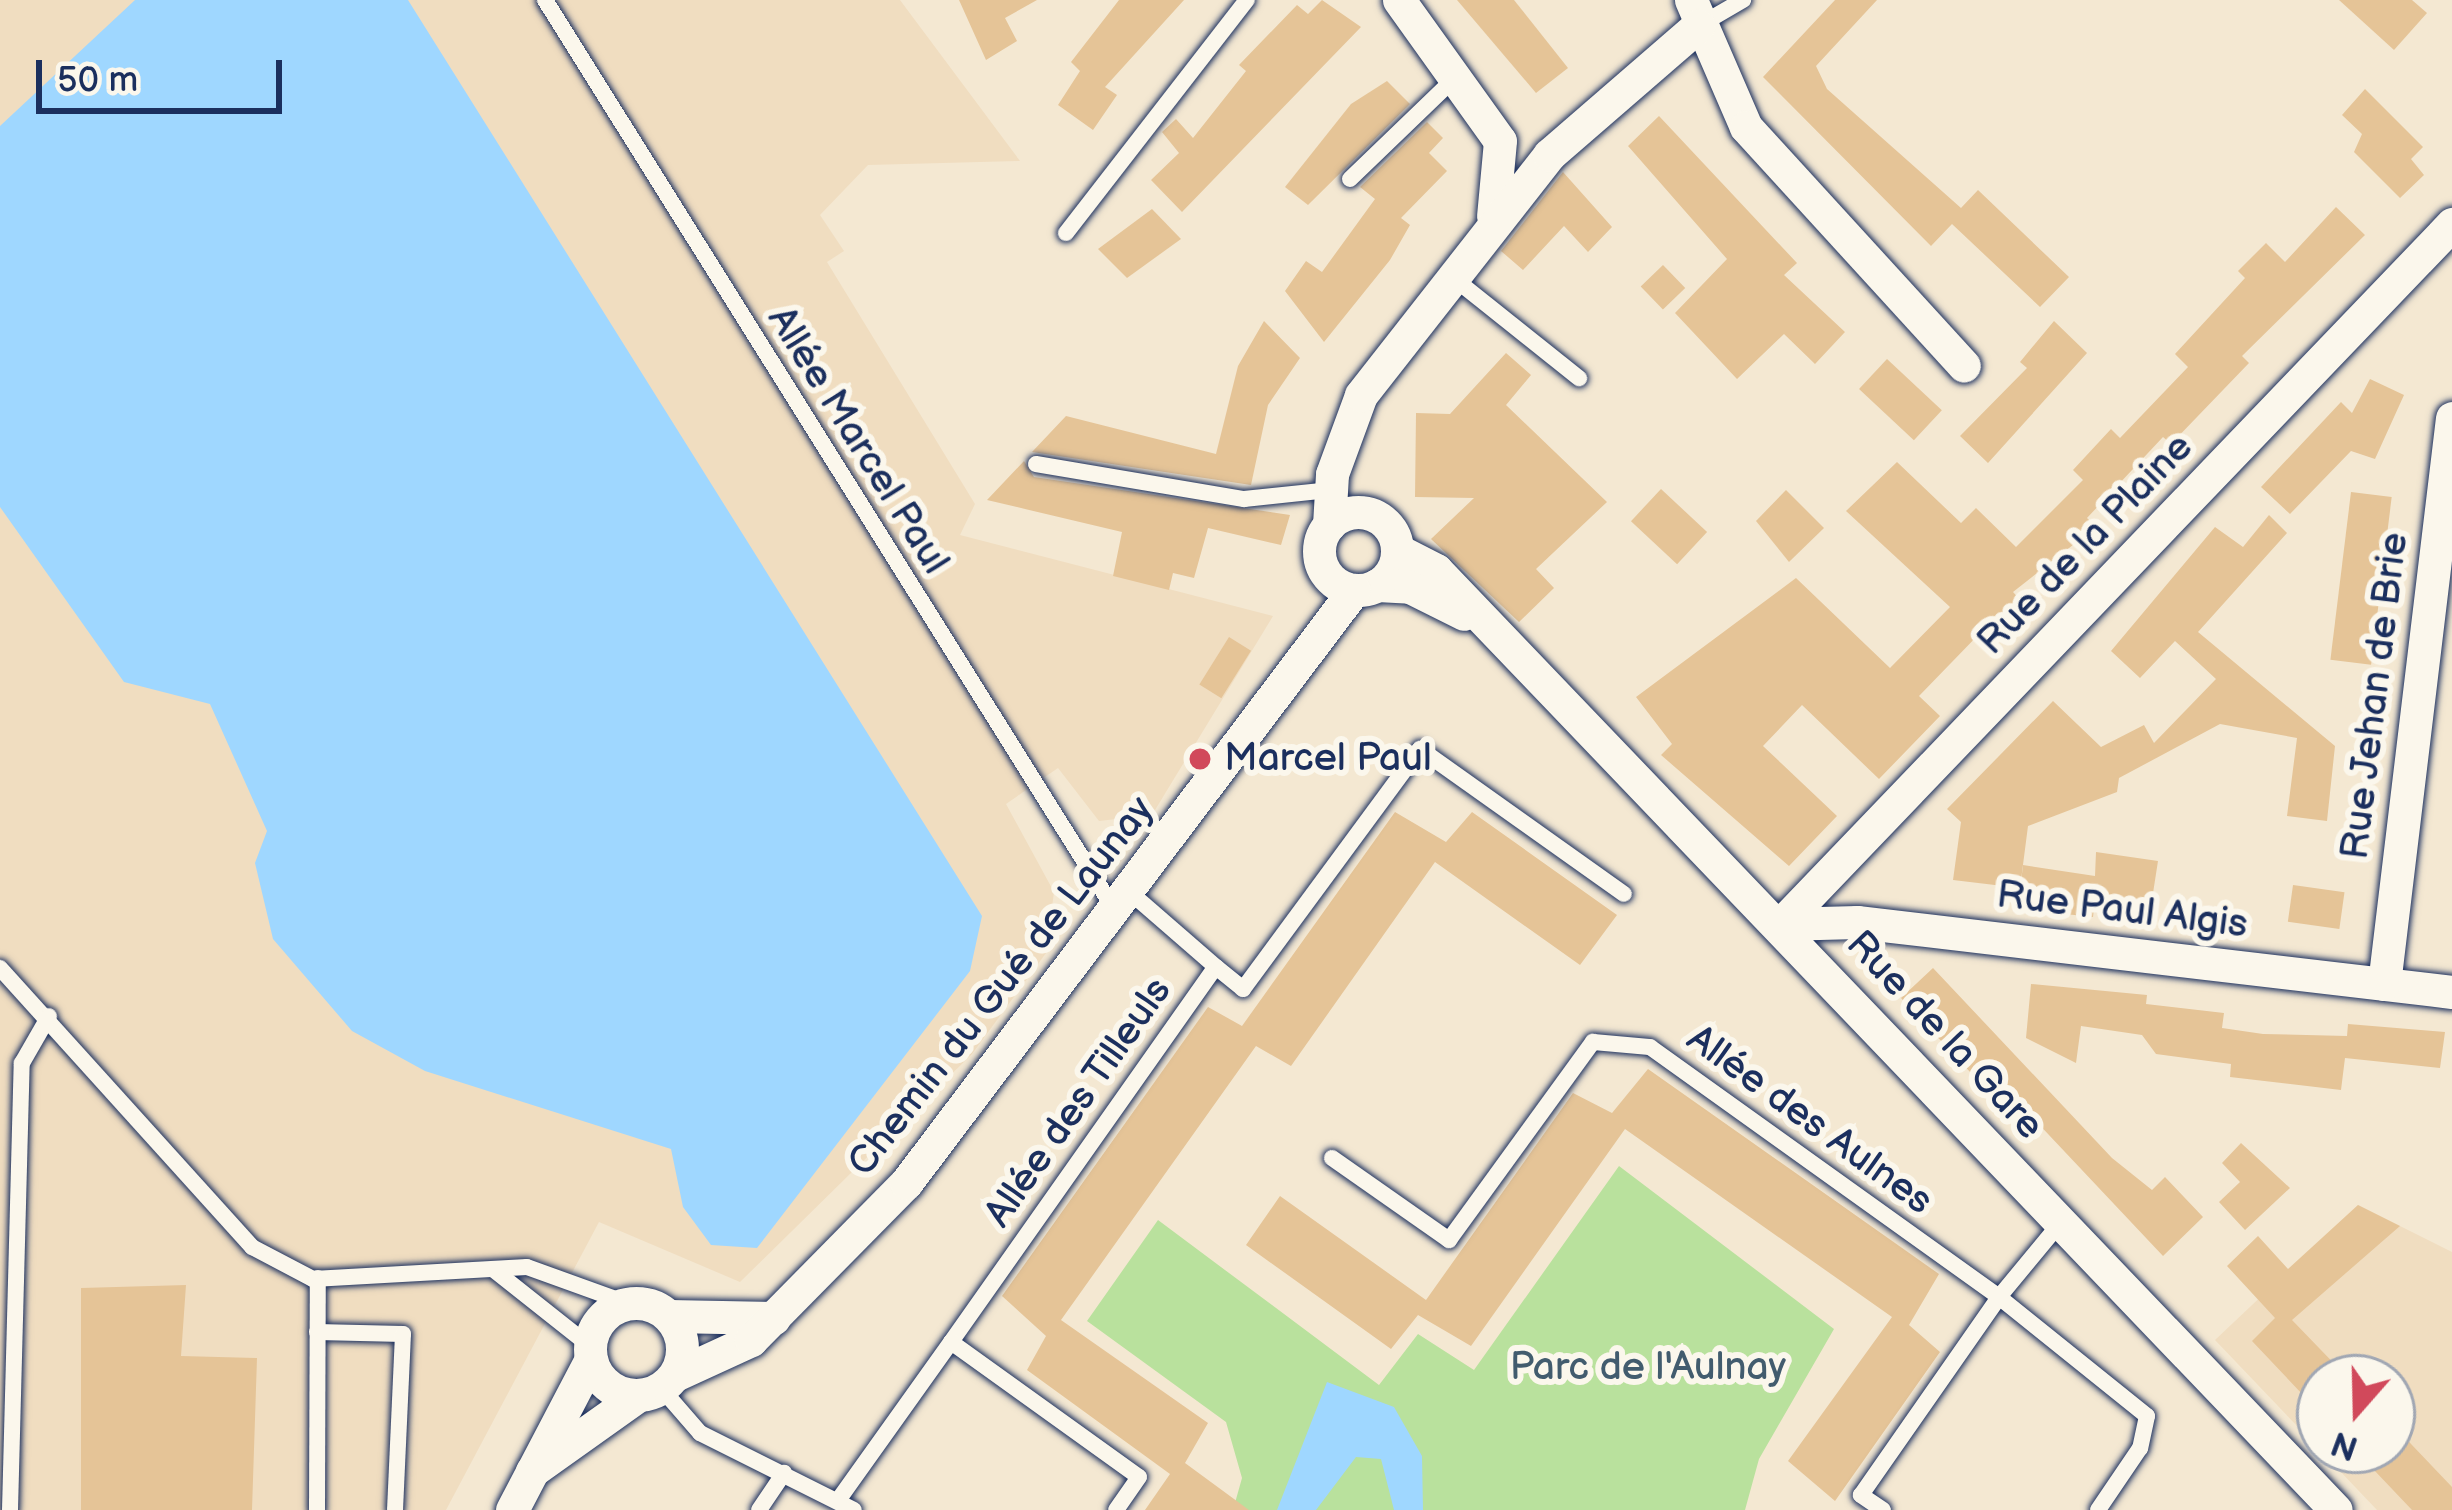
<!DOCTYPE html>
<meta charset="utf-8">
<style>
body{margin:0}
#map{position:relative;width:2452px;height:1510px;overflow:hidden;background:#f4e8d2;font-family:"Balsamiq Sans",sans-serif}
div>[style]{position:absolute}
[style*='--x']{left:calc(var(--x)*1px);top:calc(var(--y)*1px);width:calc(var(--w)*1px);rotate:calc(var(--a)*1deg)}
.built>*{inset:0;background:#f0ddc0}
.green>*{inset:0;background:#b9e19d}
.water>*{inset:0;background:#9fd7ff}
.building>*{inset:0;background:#e5c497;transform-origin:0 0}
.roads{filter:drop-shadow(0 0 3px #1b2f5e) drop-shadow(0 0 3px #1b2f5e)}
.lane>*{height:16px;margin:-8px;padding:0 8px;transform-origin:8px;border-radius:8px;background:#fbf7ec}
.street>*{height:33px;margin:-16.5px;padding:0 16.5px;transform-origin:16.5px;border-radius:16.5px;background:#fbf7ec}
.street>.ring{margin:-16.5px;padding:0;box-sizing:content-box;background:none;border:33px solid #fbf7ec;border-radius:50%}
.dots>*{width:33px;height:33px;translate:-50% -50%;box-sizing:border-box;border:6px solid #fbf7ec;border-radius:50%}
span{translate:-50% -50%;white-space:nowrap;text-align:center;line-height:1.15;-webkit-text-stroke:12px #fbf7ec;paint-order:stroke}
.street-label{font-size:39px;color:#1b2f5e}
.poi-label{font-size:39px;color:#1b2f5e}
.left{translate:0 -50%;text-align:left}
.park-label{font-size:39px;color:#425c6e}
.north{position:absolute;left:2296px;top:1354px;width:120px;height:120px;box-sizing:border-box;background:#fbf7ec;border:3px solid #a1a7b3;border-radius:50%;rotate:200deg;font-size:33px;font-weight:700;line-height:48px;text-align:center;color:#1b2f5e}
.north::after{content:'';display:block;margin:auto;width:42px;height:54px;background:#d1495b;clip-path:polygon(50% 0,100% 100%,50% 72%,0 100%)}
.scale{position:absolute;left:36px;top:60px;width:246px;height:54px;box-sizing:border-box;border:6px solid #1b2f5e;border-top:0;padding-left:15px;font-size:36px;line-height:42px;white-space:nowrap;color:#1b2f5e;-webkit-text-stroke:9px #fbf7ec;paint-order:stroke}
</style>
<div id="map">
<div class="built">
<i style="clip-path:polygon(0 0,900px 0,1020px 161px,868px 165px,820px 215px,844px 251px,827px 262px,975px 504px,960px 535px,1273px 616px,1152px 815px,1099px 821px,1058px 768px,1006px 804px,1054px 892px,1046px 953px,972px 1054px,740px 1282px,599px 1222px,446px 1510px,0 1510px)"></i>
<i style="clip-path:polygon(evenodd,2358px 1205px,2452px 1252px,2452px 1510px,2377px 1510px,2215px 1340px,2358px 1205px,2320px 1378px,2392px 1378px,2392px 1450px,2320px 1450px,2320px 1378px)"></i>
</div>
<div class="green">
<i style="clip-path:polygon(1619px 1166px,1834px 1329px,1759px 1459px,1745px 1510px,1233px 1510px,1242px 1478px,1226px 1422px,1087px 1321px,1158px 1220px,1379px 1385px,1418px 1334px,1474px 1370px)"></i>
</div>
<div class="water">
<i style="clip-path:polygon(135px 0,408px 0,982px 916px,970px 971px,757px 1248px,711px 1245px,683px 1207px,671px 1149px,425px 1071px,352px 1031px,273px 939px,255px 863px,267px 831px,210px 704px,124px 682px,0 507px,0 126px)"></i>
<i style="clip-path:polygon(1327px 1382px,1394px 1407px,1422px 1456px,1423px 1510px,1394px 1510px,1381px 1459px,1356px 1457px,1316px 1510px,1277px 1510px)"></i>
</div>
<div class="building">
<i style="clip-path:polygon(959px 0,1037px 0,1005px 18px,1017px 41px,986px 60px)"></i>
<i style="clip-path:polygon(1119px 0,1184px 0,1105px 87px,1117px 95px,1093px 130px,1058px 105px,1080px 71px,1071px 62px)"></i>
<i style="clip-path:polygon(1322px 0,1361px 27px,1182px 212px,1151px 180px,1179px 153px,1162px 132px,1176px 119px,1193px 138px,1246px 71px,1239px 65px,1297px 5px,1308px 14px)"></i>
<i style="clip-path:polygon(1457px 0,1514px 0,1568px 68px,1536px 93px)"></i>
<i style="clip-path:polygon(1835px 0,1877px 0,1816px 66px,1827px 89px,1961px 208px,1978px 190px,2069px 277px,2040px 307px,1952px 224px,1931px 246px,1763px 77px)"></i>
<i style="clip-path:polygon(2339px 0,2412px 0,2427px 13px,2394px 50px)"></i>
<i style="clip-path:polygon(1387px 81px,1410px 104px,1308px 205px,1285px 187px,1351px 104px)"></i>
<i style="clip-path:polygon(2365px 89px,2423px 147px,2411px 159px,2424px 175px,2400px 198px,2354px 152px,2362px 134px,2342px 115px)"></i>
<i style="clip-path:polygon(1659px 116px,1797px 263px,1784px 275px,1845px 332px,1815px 364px,1784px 334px,1737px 379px,1675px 313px,1727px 259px,1628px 146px)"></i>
<i style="clip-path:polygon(1427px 122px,1443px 138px,1429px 153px,1447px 171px,1401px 218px,1410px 225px,1390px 260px,1324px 342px,1285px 291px,1306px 261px,1322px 272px,1375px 199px,1360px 187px)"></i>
<i style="clip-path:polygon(1563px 172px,1612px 227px,1588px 252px,1564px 226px,1523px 270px,1501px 251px)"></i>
<i style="clip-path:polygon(2336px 207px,2365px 235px,2242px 356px,2249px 363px,2171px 444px,2163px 437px,2087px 518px,2096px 527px,2013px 592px,2025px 605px,1992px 639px,1983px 630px,1919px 696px,1940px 716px,1879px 779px,1802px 705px,1763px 746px,1837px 816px,1789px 866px,1661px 755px,1672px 744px,1636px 697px,1796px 578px,1890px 668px,1950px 607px,1846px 511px,1897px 462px,1961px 523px,1976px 508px,2016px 547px,2083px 480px,2073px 470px,2111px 429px,2120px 438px,2188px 367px,2175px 354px,2245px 278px,2238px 271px,2266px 243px,2285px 262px)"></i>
<i style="clip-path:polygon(1152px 209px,1181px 239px,1127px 278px,1098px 249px)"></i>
<i style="left:1663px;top:265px;width:32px;height:31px;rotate:46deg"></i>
<i style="clip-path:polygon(1264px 321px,1300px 358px,1268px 405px,1251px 485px,1032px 452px,1066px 416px,1216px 454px,1238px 366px)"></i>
<i style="clip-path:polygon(2054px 321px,2087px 353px,1988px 463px,1960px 436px,2027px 368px,2020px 362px)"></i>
<i style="clip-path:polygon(1506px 353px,1531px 375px,1506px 405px,1607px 502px,1536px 569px,1554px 588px,1519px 622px,1431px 539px,1474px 498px,1415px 497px,1416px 413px,1450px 414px)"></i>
<i style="left:1887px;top:359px;width:75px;height:41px;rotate:43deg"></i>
<i style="clip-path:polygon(2370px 379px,2404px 395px,2375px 459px,2351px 451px,2290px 514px,2261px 487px,2341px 402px,2352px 413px)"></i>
<i style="clip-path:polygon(1024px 461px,1034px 477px,1290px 515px,1281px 545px,1208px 528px,1194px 578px,1173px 573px,1169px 590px,1113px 576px,1122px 532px,987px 500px)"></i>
<i style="left:1661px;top:489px;width:63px;height:44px;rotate:43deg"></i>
<i style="clip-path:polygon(1786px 490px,1824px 528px,1789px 562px,1756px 521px)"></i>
<i style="left:2351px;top:492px;width:41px;height:169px;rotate:7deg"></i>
<i style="clip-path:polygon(2269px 515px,2287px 533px,2198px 632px,2335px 746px,2327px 821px,2287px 816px,2297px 738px,2220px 724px,2119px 778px,2117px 792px,2028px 826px,2020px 888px,1953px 880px,1961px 822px,1947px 809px,2053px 701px,2101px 747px,2144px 725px,2154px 743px,2216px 679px,2175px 641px,2140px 678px,2111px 651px,2215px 527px,2243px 547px)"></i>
<i style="left:1229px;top:637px;width:26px;height:56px;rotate:32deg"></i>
<i style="clip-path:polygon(1395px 812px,1446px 842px,1472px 812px,1617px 915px,1580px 965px,1435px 862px,1291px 1066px,1256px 1046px,1061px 1320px,1208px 1423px,1185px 1463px,1249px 1510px,1145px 1510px,1170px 1474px,1027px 1370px,1046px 1336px,1002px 1296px,1208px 1007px,1242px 1026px)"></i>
<i style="clip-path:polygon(2096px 852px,2158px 861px,2151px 906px,2095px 900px,2093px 917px,2018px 909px,2023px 865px,2095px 876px)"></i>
<i style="left:2293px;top:885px;width:52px;height:37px;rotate:8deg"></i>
<i style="clip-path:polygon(1933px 968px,2112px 1158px,2152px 1190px,2165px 1177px,2203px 1217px,2163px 1256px,1981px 1063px,1971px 1073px,1901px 998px)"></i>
<i style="clip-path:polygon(2031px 984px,2147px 995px,2146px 1004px,2224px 1013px,2222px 1028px,2263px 1034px,2347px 1036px,2348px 1024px,2445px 1032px,2440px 1068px,2345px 1058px,2341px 1090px,2230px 1077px,2231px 1064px,2156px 1054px,2142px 1035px,2081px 1026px,2076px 1063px,2026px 1038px)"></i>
<i style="clip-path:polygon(1648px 1069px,1939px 1274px,1909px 1325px,1940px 1352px,1835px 1501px,1788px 1461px,1892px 1317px,1625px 1129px,1471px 1346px,1418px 1315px,1391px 1349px,1246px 1245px,1280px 1196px,1426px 1300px,1573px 1093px,1612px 1113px)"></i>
<i style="clip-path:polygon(2241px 1143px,2290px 1188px,2245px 1230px,2219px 1202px,2240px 1182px,2222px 1163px)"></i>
<i style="clip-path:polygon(2358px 1205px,2400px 1226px,2292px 1320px,2348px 1378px,2320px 1378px,2320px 1413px,2252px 1341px,2275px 1318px,2227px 1266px,2258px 1236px,2288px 1269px)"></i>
<i style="clip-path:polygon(186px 1285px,181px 1356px,257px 1358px,252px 1510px,81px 1510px,81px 1288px)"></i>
<i style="clip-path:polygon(2392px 1424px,2452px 1487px,2452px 1510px,2412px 1510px,2355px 1450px,2392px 1450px)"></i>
</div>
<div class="roads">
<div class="lane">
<i style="--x:545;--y:0;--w:1072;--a:57.95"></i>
<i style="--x:1700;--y:25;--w:50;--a:-30.2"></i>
<i style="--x:1350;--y:179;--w:147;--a:-43.9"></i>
<i style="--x:1066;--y:233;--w:295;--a:-52.2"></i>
<i style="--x:1451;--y:276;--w:164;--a:38.6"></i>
<i style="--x:1036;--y:464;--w:211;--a:9.6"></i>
<i style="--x:1244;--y:499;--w:85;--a:-6"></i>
<i style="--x:1132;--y:894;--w:111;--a:41"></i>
<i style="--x:0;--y:968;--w:376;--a:47.9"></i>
<i style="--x:252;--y:1247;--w:69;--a:27.7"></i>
<i style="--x:313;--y:1279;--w:214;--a:-3.2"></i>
<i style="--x:527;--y:1267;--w:106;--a:19.8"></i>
<i style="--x:1332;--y:1158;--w:143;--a:35"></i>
<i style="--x:1449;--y:1240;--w:245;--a:-54"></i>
<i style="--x:1593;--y:1042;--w:57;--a:5"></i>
<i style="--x:1650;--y:1047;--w:429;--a:35.6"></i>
<i style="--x:1999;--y:1297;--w:97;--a:-50.4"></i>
<i style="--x:494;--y:1270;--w:122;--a:38.4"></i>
<i style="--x:317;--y:1332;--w:86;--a:1.3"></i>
<i style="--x:403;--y:1334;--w:176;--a:92.6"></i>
<i style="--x:951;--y:1342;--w:459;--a:-54.8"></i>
<i style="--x:1216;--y:967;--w:35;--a:39"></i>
<i style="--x:1243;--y:989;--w:298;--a:-53.6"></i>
<i style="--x:1420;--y:749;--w:250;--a:35.4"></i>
<i style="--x:661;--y:1388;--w:60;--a:49.1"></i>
<i style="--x:700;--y:1433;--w:172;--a:26.6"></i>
<i style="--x:839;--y:1499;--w:193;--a:-54.5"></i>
<i style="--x:951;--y:1342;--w:231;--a:35.7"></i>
<i style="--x:1139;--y:1477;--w:40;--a:124.9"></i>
<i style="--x:10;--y:1510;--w:447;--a:-88.5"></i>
<i style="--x:22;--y:1063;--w:54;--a:-60.1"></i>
<i style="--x:317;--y:1510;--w:232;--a:-89.8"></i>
<i style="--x:759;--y:1510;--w:45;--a:-56"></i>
<i style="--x:1883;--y:1510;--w:27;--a:-146"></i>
<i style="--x:1861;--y:1495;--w:241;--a:-55.1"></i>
<i style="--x:1999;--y:1297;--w:190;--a:38.8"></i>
<i style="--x:2147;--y:1416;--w:33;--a:102"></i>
<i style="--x:2140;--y:1448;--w:75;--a:124.1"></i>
</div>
<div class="street">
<i style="--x:1399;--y:0;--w:173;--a:54.4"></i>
<i style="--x:1500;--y:141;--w:75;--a:95.3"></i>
<i style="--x:1691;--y:0;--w:138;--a:66.6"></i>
<i style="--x:1746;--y:127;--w:323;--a:47.6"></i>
<i class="ring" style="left:1319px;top:512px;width:45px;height:45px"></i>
<i style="--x:1329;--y:525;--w:51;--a:-86.6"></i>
<i style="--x:1332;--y:474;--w:84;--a:-69.8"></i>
<i style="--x:1361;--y:395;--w:305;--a:-51.9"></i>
<i style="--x:1549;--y:155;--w:198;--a:-40.9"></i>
<i style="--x:1397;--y:550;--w:44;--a:27.1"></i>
<i style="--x:1436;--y:570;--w:1301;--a:46.25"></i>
<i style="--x:1377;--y:585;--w:33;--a:3"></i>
<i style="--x:1410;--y:587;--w:60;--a:26.6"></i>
<i style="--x:1781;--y:924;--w:970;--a:-46.21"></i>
<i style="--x:1781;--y:924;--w:76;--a:-1.5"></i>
<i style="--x:1857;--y:922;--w:599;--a:6.71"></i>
<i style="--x:2384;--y:984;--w:570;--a:-83.15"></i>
<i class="ring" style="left:590px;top:1303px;width:59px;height:59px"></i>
<i style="--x:669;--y:1316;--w:105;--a:1.1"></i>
<i style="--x:675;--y:1375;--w:84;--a:-24.7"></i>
<i style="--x:751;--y:1340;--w:221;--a:-45.4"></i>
<i style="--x:906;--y:1183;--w:743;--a:-52.93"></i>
<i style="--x:532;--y:1471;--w:131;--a:-35.4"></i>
<i style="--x:512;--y:1510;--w:170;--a:-62.4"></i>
</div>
</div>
<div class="dots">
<i style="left:1200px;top:759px;background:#d1495b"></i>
</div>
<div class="street-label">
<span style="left:857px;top:441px;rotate:58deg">Allée Marcel Paul</span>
<span style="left:2086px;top:545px;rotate:-46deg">Rue de la Plaine</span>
<span style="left:2376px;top:696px;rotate:-83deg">Rue Jehan de Brie</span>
<span style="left:2122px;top:911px;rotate:7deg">Rue Paul Algis</span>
<span style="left:1002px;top:987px;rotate:-52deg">Chemin du Gué de Launay</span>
<span style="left:1944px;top:1036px;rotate:47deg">Rue de la Gare</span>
<span style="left:1079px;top:1103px;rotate:-55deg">Allée des Tilleuls</span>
<span style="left:1809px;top:1121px;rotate:36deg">Allée des Aulnes</span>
</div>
<div class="poi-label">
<span class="left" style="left:1224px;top:759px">Marcel Paul</span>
</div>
<div class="park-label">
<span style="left:1648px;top:1368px">Parc de l'Aulnay</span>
</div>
<div class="north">N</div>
<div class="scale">50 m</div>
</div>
